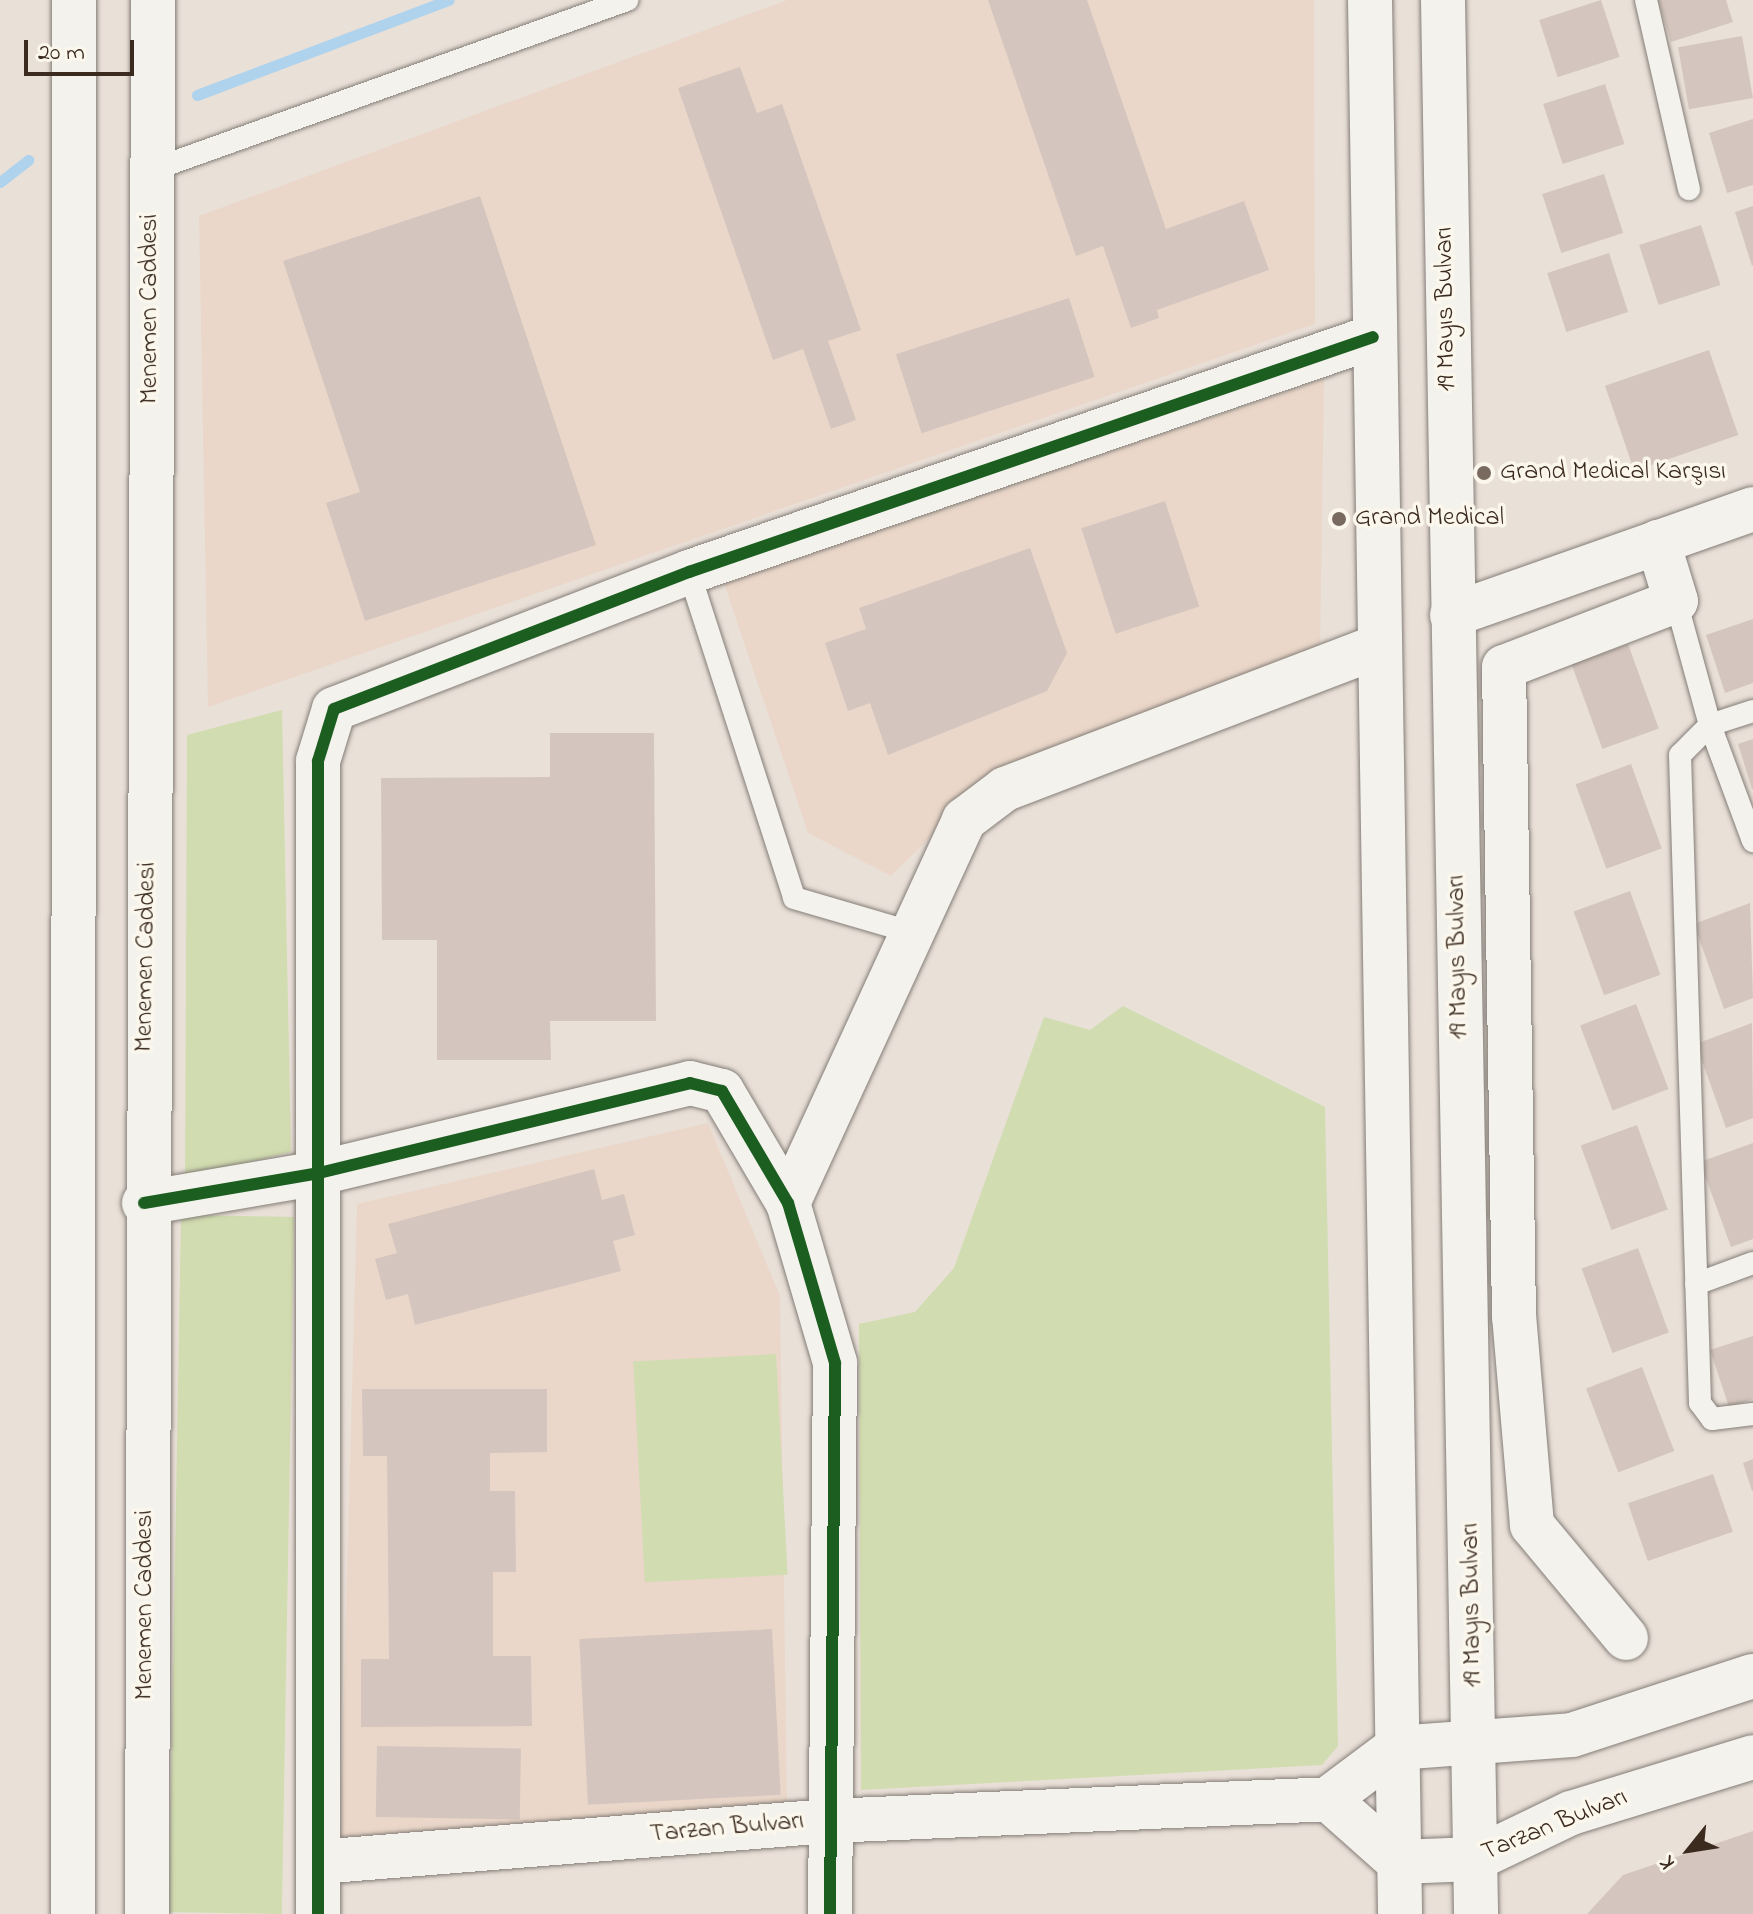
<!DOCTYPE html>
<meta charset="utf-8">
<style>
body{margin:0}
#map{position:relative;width:1753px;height:1914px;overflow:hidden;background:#e9e0d8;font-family:"Indie Flower",sans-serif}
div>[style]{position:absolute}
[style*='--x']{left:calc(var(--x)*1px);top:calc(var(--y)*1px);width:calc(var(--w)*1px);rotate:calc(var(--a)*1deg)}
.built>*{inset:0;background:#ead7c9}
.green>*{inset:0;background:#d1dcb0;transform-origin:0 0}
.stream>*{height:11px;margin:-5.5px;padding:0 5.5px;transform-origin:5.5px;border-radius:5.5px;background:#b0d3ed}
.building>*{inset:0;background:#d4c6be;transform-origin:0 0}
.roads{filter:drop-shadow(0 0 2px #847d77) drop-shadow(0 0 2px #847d77)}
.lane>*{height:22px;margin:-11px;padding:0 11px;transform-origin:11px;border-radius:11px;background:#f4f2ed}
.street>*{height:44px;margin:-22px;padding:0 22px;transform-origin:22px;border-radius:22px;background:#f4f2ed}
.secondary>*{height:44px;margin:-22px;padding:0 22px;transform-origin:22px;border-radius:22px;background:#f4f2ed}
.cycleway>*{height:12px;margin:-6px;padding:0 6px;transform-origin:6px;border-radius:6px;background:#1b5e20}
.dots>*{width:22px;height:22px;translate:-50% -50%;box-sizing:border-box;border:4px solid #fbf7ec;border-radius:50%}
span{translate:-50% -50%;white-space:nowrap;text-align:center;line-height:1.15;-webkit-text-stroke:7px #fbf7ec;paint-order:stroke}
.street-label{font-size:26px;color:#3b2a1e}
.poi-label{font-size:26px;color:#3b2a1e}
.left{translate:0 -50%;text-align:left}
.north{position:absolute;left:1649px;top:1810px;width:80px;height:80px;-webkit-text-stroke:6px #fbf7ec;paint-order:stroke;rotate:240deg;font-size:22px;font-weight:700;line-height:32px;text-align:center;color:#3b2a1e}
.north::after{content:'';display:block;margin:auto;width:28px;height:36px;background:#3b2a1e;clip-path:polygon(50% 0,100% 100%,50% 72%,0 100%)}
.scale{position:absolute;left:24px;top:40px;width:110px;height:36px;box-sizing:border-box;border:4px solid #3b2a1e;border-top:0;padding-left:10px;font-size:24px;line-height:28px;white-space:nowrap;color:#3b2a1e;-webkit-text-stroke:6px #fbf7ec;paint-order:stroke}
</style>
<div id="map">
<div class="built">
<i style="clip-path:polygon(787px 0,1314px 0,1315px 324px,208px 707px,199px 216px)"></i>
<i style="clip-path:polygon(1324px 379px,1320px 652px,985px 783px,891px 876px,808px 833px,724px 583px)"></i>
<i style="clip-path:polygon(708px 1123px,780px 1296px,787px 1803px,340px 1838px,357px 1204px)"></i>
</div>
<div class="green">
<i style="clip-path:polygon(282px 710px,291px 1152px,185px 1179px,187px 735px)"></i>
<i style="clip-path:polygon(1123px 1006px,1325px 1107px,1338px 1746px,1322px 1765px,861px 1790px,859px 1324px,915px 1312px,954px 1268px,1044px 1017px,1090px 1030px)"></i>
<i style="left:294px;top:1217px;width:697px;height:113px;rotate:91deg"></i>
<i style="left:776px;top:1354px;width:221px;height:143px;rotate:87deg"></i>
</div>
<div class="stream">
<i style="--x:197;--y:95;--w:269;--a:-20.7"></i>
<i style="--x:0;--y:182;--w:36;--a:-38"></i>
</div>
<div class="building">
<i style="clip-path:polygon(988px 0,1087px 0,1166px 229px,1244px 201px,1269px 270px,1157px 310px,1159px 318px,1131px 328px,1103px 246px,1076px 256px)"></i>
<i style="left:1601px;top:0;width:60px;height:65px;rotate:72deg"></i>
<i style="clip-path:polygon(1658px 0,1726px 0,1733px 22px,1671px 42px)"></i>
<i style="left:1742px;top:36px;width:63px;height:65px;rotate:80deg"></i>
<i style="clip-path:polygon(740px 67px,757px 113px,782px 104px,861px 330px,828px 341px,856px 420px,831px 429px,803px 349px,773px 360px,678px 88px)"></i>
<i style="left:1605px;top:84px;width:63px;height:65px;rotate:72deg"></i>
<i style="clip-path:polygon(1753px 119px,1753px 185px,1727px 193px,1709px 133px)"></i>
<i style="left:1604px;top:174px;width:62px;height:65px;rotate:72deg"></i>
<i style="clip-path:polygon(480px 196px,596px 545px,365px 621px,326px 503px,360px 492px,283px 261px)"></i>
<i style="clip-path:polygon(1753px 206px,1753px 265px,1752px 266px,1735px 212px)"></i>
<i style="left:1701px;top:225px;width:63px;height:65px;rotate:72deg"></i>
<i style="left:1609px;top:253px;width:62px;height:65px;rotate:72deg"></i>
<i style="left:1069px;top:298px;width:83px;height:182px;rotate:72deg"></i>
<i style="left:1709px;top:350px;width:90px;height:110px;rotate:71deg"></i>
<i style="left:1165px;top:501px;width:111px;height:88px;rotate:72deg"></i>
<i style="clip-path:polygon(1030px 548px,1067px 653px,1047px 691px,888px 755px,870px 703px,848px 711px,825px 643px,866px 629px,859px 608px)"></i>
<i style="clip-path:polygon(1753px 619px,1753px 683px,1725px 693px,1706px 635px)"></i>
<i style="left:1628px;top:644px;width:90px;height:60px;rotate:70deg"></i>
<i style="clip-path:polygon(550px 733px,654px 733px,656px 1021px,550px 1021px,551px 1060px,437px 1060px,437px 940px,382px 940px,381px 778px,550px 777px)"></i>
<i style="clip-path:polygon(1753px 739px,1753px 789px,1752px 789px,1738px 744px)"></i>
<i style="left:1631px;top:764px;width:90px;height:59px;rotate:70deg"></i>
<i style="left:1630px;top:891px;width:89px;height:60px;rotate:70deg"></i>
<i style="clip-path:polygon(1750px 903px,1753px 998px,1724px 1009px,1694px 924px)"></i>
<i style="left:1636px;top:1004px;width:91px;height:60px;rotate:69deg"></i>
<i style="clip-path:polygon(1752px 1023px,1753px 1118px,1726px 1128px,1696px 1044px)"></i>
<i style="left:1637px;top:1125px;width:90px;height:60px;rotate:70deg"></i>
<i style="clip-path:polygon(1753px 1143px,1753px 1239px,1731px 1247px,1700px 1162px)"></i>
<i style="clip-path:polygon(594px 1169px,602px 1200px,624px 1194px,635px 1235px,613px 1241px,621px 1271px,415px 1325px,408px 1294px,386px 1300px,375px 1259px,397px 1253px,388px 1224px)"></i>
<i style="left:1638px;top:1248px;width:90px;height:60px;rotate:70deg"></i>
<i style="clip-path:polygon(1753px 1336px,1753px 1399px,1729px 1407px,1710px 1350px)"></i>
<i style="left:1642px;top:1367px;width:90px;height:60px;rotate:69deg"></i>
<i style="clip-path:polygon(362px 1389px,547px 1389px,547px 1452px,490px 1453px,490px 1491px,515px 1491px,516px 1572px,493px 1572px,493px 1656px,531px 1656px,532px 1726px,361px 1727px,361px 1659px,389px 1659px,387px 1456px,363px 1456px)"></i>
<i style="clip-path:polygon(1753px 1459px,1753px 1491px,1752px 1491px,1743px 1463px)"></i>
<i style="left:1713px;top:1474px;width:61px;height:90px;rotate:71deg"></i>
<i style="left:772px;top:1629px;width:166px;height:193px;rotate:87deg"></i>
<i style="left:377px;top:1746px;width:144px;height:71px;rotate:1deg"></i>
<i style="clip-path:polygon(1753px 1831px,1753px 1914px,1587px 1914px,1623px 1875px)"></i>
</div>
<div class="roads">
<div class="lane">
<i style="--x:1646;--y:0;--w:194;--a:77.2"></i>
<i style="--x:152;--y:170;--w:505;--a:-19.69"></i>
<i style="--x:689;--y:572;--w:342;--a:72.1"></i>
<i style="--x:794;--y:898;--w:121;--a:16.3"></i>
<i style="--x:1676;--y:601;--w:129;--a:74.7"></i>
<i style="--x:1710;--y:725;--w:124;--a:69.7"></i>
<i style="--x:1753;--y:711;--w:45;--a:162"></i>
<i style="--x:1710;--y:725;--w:42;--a:135"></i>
<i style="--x:1680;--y:755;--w:648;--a:88.23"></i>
<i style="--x:1700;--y:1403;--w:20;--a:53"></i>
<i style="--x:1712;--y:1419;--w:41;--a:-7"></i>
<i style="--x:1696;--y:1284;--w:61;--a:-20.2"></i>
</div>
<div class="street">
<i style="--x:144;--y:1203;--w:178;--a:-9.7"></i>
<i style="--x:319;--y:1173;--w:382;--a:-13.6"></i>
<i style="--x:690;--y:1083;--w:33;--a:14"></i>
<i style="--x:722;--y:1091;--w:130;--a:59.5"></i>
<i style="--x:788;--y:1203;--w:167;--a:73.6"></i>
<i style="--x:835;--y:1363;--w:551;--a:90.52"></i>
<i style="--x:788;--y:1203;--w:422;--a:-65.3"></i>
<i style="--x:964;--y:820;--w:51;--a:-37.1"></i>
<i style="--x:1005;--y:789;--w:398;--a:-20.9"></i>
<i style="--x:1626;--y:1638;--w:147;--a:-129.8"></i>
<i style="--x:1532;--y:1525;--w:209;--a:-94.9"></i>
<i style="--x:1514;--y:1317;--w:650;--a:-90.88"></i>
<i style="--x:1504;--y:667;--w:184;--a:-21"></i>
<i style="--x:1676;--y:601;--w:62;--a:-107"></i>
<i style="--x:1328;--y:1799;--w:95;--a:41.6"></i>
<i style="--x:318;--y:1862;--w:513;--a:-4.59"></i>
<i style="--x:829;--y:1821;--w:499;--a:-2.5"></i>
<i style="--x:1328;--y:1799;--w:85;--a:-36.9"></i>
<i style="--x:318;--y:1914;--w:1153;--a:-90"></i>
<i style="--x:318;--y:761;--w:54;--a:-72.9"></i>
<i style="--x:334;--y:709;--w:381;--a:-21.1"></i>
<i style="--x:689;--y:572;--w:723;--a:-18.96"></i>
</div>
<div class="secondary">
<i style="--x:1370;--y:0;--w:1914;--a:89.1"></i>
<i style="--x:1443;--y:0;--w:1914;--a:89.01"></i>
<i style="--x:1452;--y:615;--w:319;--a:-19.4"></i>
<i style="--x:1396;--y:1748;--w:176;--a:-4.2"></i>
<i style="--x:1572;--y:1735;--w:190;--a:-18.1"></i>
<i style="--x:1399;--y:1862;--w:76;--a:-2.3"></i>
<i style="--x:1475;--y:1859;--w:106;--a:-25.6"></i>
<i style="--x:1571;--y:1813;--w:190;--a:-17.1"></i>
<i style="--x:73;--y:1914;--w:1914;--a:-89.97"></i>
<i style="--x:147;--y:1914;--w:1914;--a:-89.82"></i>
</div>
</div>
<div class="cycleway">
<i style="--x:144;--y:1203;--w:178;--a:-9.7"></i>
<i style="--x:319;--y:1173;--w:382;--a:-13.6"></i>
<i style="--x:690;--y:1083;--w:33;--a:14"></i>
<i style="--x:722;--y:1091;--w:130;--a:59.5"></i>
<i style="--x:788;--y:1203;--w:167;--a:73.6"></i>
<i style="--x:835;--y:1363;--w:551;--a:90.52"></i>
<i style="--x:318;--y:1914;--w:1153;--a:-90"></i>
<i style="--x:318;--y:761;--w:54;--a:-72.9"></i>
<i style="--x:334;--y:709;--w:381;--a:-21.1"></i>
<i style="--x:689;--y:572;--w:723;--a:-18.96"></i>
</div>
<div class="dots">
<i style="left:1484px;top:473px;background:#786a5f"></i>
<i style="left:1339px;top:519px;background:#786a5f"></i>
</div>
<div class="street-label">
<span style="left:151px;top:309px;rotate:-90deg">Menemen Caddesi</span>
<span style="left:1447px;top:309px;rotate:-91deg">19 Mayıs Bulvarı</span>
<span style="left:147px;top:957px;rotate:-89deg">Menemen Caddesi</span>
<span style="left:1459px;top:957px;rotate:-91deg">19 Mayıs Bulvarı</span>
<span style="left:146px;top:1605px;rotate:-90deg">Menemen Caddesi</span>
<span style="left:1473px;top:1605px;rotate:-91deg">19 Mayıs Bulvarı</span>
<span style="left:1555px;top:1826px;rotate:-22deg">Tarzan Bulvarı</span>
<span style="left:727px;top:1829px;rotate:-5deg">Tarzan Bulvarı</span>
</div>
<div class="poi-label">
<span class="left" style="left:1500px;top:473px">Grand Medical Karşısı</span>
<span class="left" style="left:1355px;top:519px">Grand Medical</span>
</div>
<div class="north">K</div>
<div class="scale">20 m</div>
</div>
